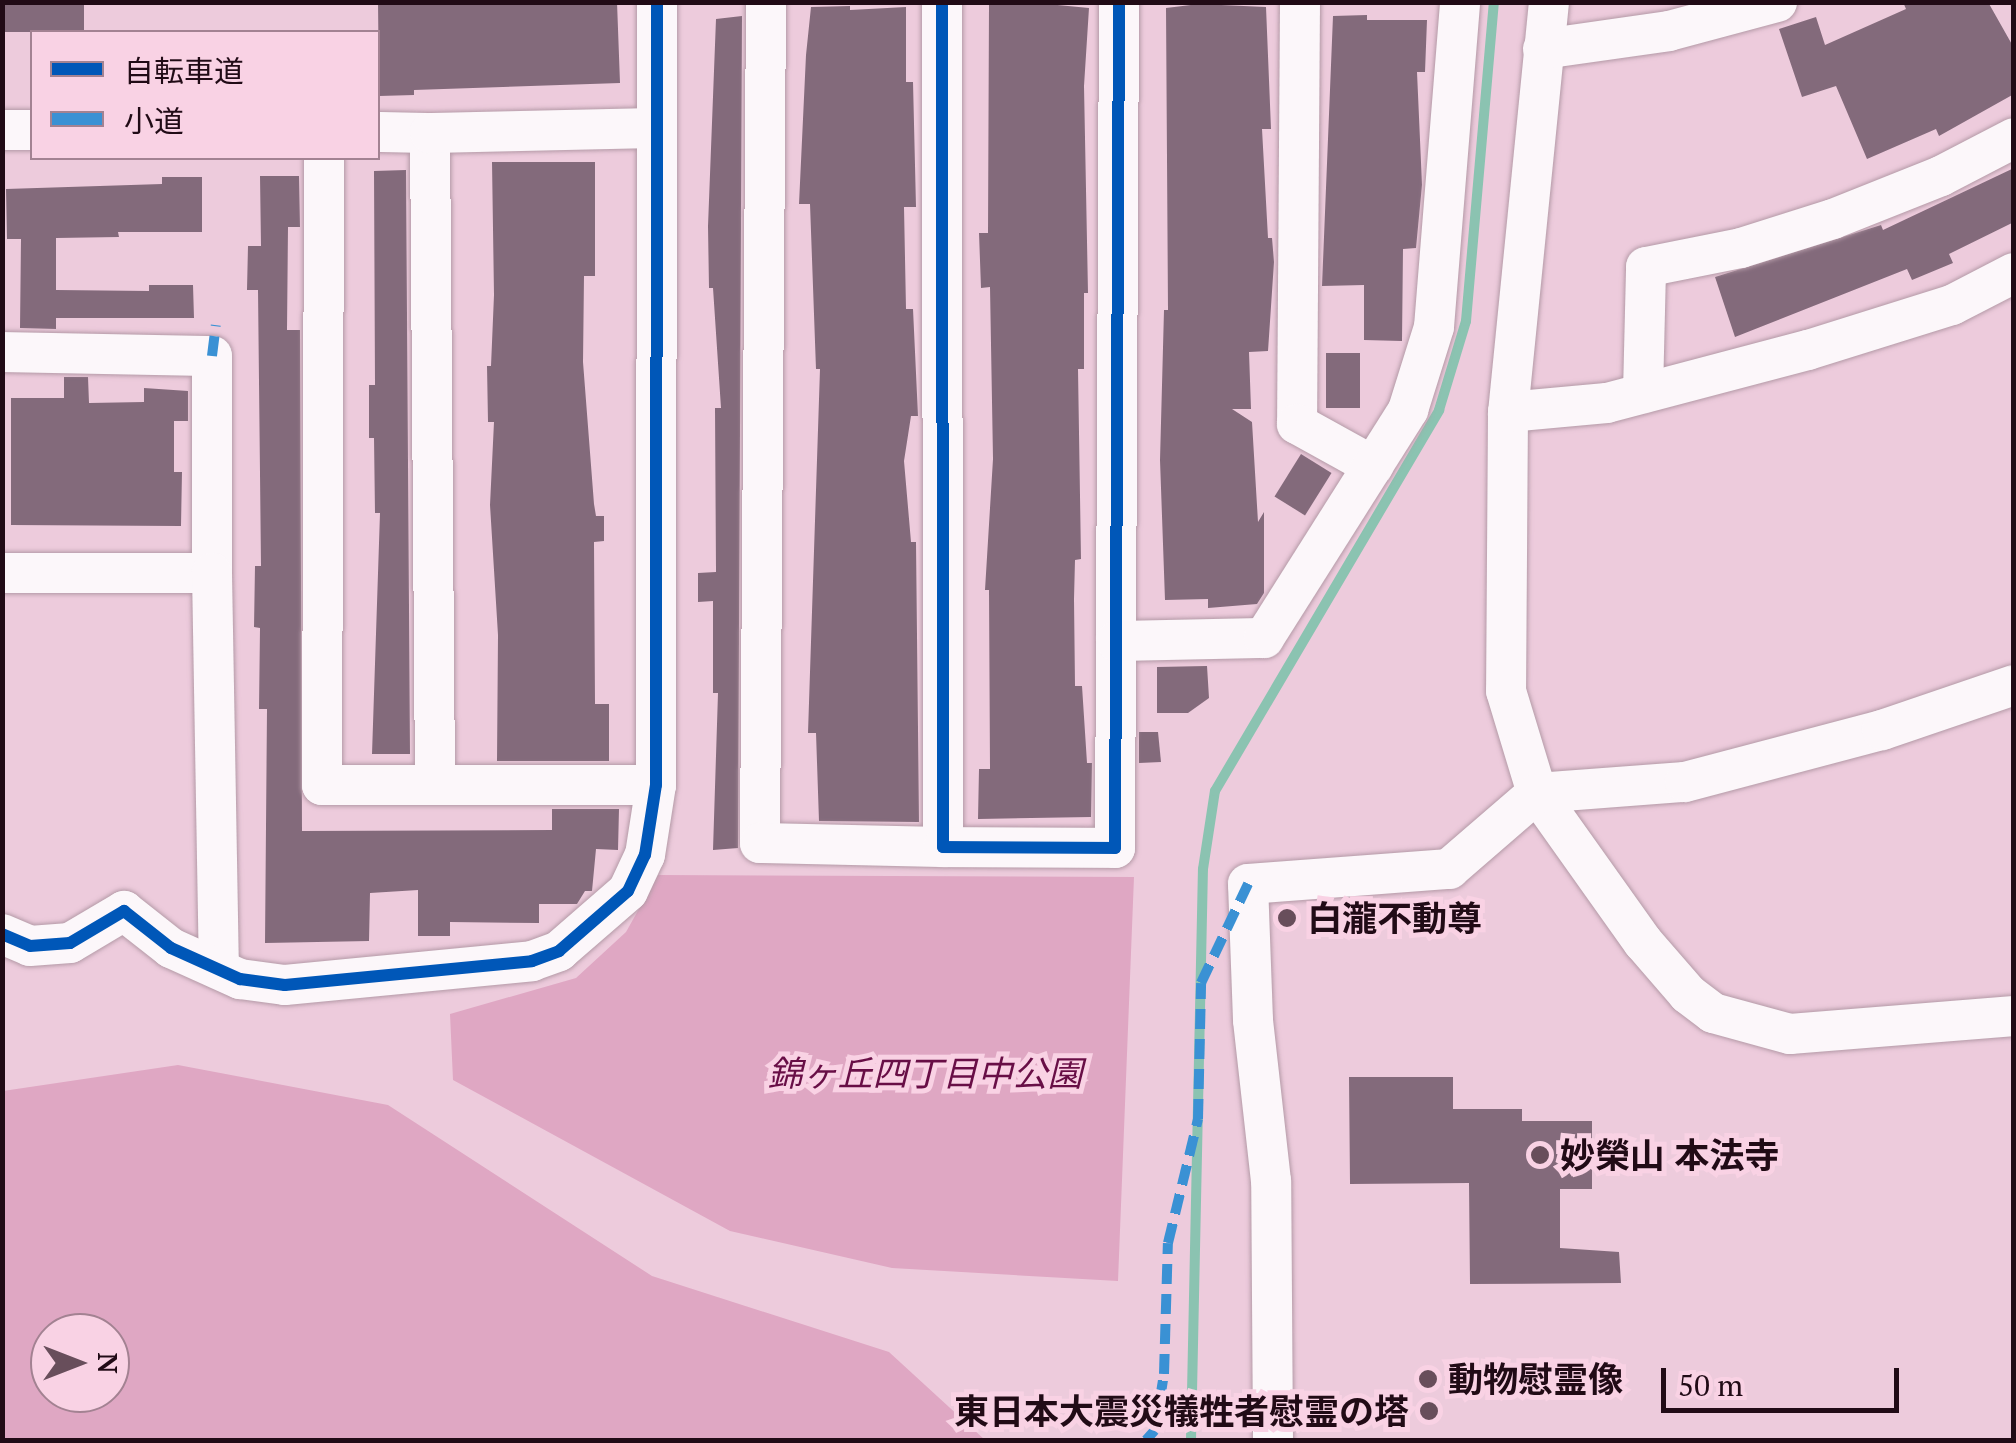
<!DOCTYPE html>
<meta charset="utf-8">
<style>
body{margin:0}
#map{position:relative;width:2016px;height:1443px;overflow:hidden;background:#edcbdc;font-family:"PT Serif","Noto Sans JP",serif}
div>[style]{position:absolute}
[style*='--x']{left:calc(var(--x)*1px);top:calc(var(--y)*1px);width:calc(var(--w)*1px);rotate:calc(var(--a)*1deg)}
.green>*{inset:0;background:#dfa7c3}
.stream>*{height:10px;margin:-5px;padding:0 5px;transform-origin:5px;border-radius:5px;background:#8bc3b1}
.building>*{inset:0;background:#836a7b;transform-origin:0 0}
.roads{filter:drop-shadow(0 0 2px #b49aa7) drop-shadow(0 0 2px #b49aa7)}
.minor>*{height:40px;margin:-20px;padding:0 20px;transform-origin:20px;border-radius:20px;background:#fcf7fa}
.quiet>*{height:10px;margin-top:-5px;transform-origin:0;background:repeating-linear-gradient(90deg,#3a91d4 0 20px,transparent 0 30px)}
.cycleway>*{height:12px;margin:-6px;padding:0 6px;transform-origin:6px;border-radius:6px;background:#0057b8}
.dots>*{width:28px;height:28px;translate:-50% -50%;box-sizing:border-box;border:5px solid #f9d2e4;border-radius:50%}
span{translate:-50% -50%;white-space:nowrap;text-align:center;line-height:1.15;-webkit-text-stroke:10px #f9d2e4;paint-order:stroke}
.poi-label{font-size:35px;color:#210b16;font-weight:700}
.left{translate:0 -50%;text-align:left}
.right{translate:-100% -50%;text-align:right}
.park-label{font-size:35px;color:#680e46;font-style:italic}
.frame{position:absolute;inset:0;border:5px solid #210b16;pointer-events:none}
.legend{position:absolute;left:30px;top:30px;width:350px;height:130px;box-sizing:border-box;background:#f9d2e4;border:2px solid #a38292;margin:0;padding:12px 18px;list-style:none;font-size:30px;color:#210b16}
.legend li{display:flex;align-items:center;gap:20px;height:50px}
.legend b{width:50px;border:2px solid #a38292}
.north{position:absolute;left:30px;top:1313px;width:100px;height:100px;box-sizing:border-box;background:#f9d2e4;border:2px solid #a38292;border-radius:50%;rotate:90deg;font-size:28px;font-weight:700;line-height:40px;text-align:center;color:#210b16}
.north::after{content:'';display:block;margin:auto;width:35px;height:45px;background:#684e5b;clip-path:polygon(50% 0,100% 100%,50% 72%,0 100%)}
.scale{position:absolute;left:1661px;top:1368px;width:238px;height:45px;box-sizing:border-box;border:5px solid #210b16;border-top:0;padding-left:12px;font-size:30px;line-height:35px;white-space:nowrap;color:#210b16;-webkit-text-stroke:8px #f9d2e4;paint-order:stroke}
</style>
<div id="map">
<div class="green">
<i style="clip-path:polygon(658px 875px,1134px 877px,1118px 1281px,892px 1268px,730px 1231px,453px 1080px,450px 1014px,576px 978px,626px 932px)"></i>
<i style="clip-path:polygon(evenodd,178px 1065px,388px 1105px,652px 1276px,889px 1352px,985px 1440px,3px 1440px,3px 1091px,178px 1065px,50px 1333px,110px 1333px,110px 1393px,50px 1393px,50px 1333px)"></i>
</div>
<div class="stream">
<i style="--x:1191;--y:1440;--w:571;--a:-88.8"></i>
<i style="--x:1203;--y:869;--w:79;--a:-81.3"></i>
<i style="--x:1215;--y:791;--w:442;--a:-59.5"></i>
<i style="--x:1439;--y:410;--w:93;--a:-73.1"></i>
<i style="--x:1466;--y:321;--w:320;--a:-85"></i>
</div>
<div class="building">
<i style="left:2px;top:2px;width:82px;height:30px"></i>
<i style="clip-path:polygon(378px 2px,617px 2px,620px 83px,414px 90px,414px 95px,379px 96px)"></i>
<i style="clip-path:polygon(1026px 2px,1089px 8px,1084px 86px,1088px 293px,1084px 293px,1084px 369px,1078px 369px,1081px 559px,1075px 560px,1074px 599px,1075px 686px,1082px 686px,1087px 763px,1092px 763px,1091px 817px,978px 819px,979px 769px,990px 769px,989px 590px,985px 590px,993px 459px,990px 287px,981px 288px,979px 233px,988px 233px,989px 4px)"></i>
<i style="clip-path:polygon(1903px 2px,1988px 2px,2014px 48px,2014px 94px,1939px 136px,1936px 129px,1867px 159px,1836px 86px,1802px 97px,1779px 29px,1816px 17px,1825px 45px,1906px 9px)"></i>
<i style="clip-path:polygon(1199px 4px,1266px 7px,1271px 129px,1262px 129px,1268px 238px,1272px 238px,1274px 262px,1268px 351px,1249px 352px,1251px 409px,1232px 409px,1252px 422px,1258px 522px,1264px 512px,1264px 593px,1257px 604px,1208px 608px,1208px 599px,1165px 600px,1160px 460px,1164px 310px,1168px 310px,1166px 8px)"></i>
<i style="clip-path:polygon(850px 6px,850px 10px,906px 7px,906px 82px,913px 82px,916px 207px,904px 207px,906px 309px,913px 309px,918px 416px,911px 416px,904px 461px,911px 542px,916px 542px,919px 822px,819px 821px,816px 733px,808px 733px,820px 369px,816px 369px,810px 204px,799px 204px,806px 55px,811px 7px)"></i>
<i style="clip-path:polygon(1367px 15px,1367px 20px,1427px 20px,1425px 72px,1417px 72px,1422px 185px,1416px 248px,1403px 249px,1402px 341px,1364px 340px,1364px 285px,1322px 286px,1333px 16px)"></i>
<i style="clip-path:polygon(742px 16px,738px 848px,713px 850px,718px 693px,713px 693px,713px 601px,698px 602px,698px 573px,716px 572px,715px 408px,721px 408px,713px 288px,709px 288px,708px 226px,716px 19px)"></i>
<i style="clip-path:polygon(492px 162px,595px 162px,595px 276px,584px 276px,583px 362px,594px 504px,596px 516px,604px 516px,604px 541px,594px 542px,595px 704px,609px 704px,609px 761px,497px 761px,498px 635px,490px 505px,494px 422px,488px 422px,487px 366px,491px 366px,494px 295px)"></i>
<i style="clip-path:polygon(2014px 168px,2014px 222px,1949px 254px,1953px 263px,1912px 280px,1907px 269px,1735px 337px,1715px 277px,1881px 225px,1883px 230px)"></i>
<i style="clip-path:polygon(406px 170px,410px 754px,372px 754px,380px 513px,375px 513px,374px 438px,369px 438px,369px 385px,375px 385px,374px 171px)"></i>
<i style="clip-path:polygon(260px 176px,299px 176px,300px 227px,288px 227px,287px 330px,300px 330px,302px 831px,552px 830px,552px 809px,619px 809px,618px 850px,596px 849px,592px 891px,585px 891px,577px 904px,539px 904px,539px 923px,450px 922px,450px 936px,418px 936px,418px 890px,370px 893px,369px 941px,265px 943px,267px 709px,259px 709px,260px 628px,254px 627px,255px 566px,261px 566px,258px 290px,247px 290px,248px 246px,261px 246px)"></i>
<i style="clip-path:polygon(162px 177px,202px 177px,202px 232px,118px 232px,119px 237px,56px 238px,56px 290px,149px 291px,149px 285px,193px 285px,194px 318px,56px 318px,56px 329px,20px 328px,21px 239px,7px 239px,6px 189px,162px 184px)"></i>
<i style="left:1360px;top:353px;width:55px;height:34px;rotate:90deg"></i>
<i style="clip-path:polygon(64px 377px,88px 377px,89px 403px,144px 402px,144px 388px,188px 391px,188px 421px,174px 421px,174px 472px,182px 472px,181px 526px,11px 525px,11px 398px,64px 398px)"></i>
<i style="left:1301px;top:454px;width:36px;height:50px;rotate:32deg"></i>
<i style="clip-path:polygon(1207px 666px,1209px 698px,1188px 713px,1157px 713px,1157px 667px)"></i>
<i style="clip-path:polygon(1139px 732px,1158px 732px,1161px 762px,1139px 763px)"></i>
<i style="clip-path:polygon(1349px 1077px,1453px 1077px,1453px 1109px,1522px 1109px,1522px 1121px,1592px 1121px,1592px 1189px,1560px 1189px,1560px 1248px,1619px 1252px,1621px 1283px,1470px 1284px,1469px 1183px,1350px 1184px)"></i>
</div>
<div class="roads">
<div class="minor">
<i style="--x:766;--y:2;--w:841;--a:90.41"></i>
<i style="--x:760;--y:843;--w:183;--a:1.3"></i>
<i style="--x:942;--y:2;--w:845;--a:89.93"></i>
<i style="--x:943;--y:847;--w:172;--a:0.3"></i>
<i style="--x:1115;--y:848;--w:846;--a:-89.73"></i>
<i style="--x:1300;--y:2;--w:422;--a:90.4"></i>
<i style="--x:1297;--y:424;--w:87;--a:28.9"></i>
<i style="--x:1549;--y:2;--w:412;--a:95.7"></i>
<i style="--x:1508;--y:412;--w:279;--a:90.4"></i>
<i style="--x:1506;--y:691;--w:107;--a:73.1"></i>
<i style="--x:1537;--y:793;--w:183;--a:54.6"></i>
<i style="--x:1643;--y:942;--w:69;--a:49.1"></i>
<i style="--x:1688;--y:994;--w:31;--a:37"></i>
<i style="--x:1713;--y:1013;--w:80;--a:15.3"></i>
<i style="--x:1790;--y:1034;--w:225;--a:-4.6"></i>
<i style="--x:1543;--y:49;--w:127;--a:-8.1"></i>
<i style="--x:1669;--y:31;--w:112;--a:-15"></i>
<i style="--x:2;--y:130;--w:30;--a:0"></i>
<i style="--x:378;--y:132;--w:52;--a:1.1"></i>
<i style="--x:430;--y:133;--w:652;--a:89.56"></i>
<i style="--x:430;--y:133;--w:226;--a:-1.3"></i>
<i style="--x:324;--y:158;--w:627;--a:90.18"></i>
<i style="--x:322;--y:785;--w:334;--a:0"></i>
<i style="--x:2;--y:352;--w:210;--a:1.1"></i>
<i style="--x:212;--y:356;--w:217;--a:90"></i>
<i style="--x:1643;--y:393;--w:126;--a:-88.6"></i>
<i style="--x:1646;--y:267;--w:97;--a:-11.3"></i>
<i style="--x:1741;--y:248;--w:96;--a:-17.5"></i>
<i style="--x:1833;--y:219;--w:116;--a:-21.7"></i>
<i style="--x:1941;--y:176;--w:82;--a:-27.5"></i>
<i style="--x:1508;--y:412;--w:99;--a:-5.2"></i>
<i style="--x:1607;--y:403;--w:208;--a:-14.8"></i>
<i style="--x:1808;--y:350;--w:151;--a:-17.4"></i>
<i style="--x:1952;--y:305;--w:70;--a:-27.3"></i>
<i style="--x:2;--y:573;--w:210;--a:0"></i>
<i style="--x:212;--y:573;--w:396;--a:89"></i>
<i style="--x:1116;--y:641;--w:148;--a:-1.2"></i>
<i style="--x:1264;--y:638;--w:270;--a:-57.7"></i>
<i style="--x:1408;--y:410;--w:87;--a:-72.6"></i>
<i style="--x:1434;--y:327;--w:326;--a:-85.4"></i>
<i style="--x:2;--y:934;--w:30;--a:23"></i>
<i style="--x:30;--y:946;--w:40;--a:-4.3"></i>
<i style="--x:70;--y:943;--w:63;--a:-30.7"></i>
<i style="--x:124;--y:911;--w:60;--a:38.2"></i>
<i style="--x:171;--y:948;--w:76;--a:24.2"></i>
<i style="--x:240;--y:979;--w:45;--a:7.6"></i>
<i style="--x:285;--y:985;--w:248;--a:-5.5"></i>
<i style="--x:532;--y:961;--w:29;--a:-20"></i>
<i style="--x:559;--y:951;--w:91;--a:-41"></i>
<i style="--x:628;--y:891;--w:40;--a:-65"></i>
<i style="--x:645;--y:855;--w:71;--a:-81.1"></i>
<i style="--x:656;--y:785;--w:783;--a:-89.93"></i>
<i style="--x:1273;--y:1440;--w:259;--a:-90.4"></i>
<i style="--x:1271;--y:1181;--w:162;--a:-96.4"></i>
<i style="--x:1253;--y:1020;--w:136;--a:-92.1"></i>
<i style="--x:1248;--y:884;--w:202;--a:-4.3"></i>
<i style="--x:1449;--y:869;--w:116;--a:-40.8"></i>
<i style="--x:1537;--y:793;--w:148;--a:-4.3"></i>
<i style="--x:1685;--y:782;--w:204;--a:-14.8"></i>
<i style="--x:1882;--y:730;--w:139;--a:-18.8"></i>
</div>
</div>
<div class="quiet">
<i style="--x:212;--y:356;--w:31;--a:-83"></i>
<i style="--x:1146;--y:1440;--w:13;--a:-48"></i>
<i style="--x:1155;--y:1430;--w:57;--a:-80.9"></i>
<i style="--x:1164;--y:1374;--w:131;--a:-88.3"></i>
<i style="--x:1168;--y:1243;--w:128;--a:-76.4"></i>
<i style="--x:1198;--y:1119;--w:136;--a:-88.7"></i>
<i style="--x:1201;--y:983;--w:110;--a:-64.6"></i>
</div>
<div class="cycleway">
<i style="--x:942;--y:2;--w:845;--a:89.93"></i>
<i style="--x:943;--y:847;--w:172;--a:0.3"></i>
<i style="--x:1115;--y:848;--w:846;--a:-89.73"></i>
<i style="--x:2;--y:934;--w:30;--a:23"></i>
<i style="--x:30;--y:946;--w:40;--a:-4.3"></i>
<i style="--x:70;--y:943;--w:63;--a:-30.7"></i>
<i style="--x:124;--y:911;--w:60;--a:38.2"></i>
<i style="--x:171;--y:948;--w:76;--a:24.2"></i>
<i style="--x:240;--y:979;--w:45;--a:7.6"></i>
<i style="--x:285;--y:985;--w:248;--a:-5.5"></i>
<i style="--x:532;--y:961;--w:29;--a:-20"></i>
<i style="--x:559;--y:951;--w:91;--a:-41"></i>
<i style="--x:628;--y:891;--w:40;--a:-65"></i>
<i style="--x:645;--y:855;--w:71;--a:-81.1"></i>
<i style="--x:656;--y:785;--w:783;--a:-89.93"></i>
</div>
<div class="dots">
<i style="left:1287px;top:918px;background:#684e5b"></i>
<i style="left:1540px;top:1155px;background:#684e5b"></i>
<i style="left:1428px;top:1379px;background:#684e5b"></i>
<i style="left:1429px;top:1411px;background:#684e5b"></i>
</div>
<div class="poi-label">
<span class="left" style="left:1307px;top:918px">白瀧不動尊</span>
<span class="left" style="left:1560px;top:1155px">妙榮山 本法寺</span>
<span class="left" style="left:1448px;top:1379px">動物慰霊像</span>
<span class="right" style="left:1409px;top:1411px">東日本大震災犠牲者慰霊の塔</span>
</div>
<div class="park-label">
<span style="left:925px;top:1073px">錦ヶ丘四丁目中公園</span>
</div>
<div class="frame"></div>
<ul class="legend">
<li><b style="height:12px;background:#0057b8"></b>自転車道</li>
<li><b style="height:12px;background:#3a91d4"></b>小道</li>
</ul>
<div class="north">N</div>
<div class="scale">50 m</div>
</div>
